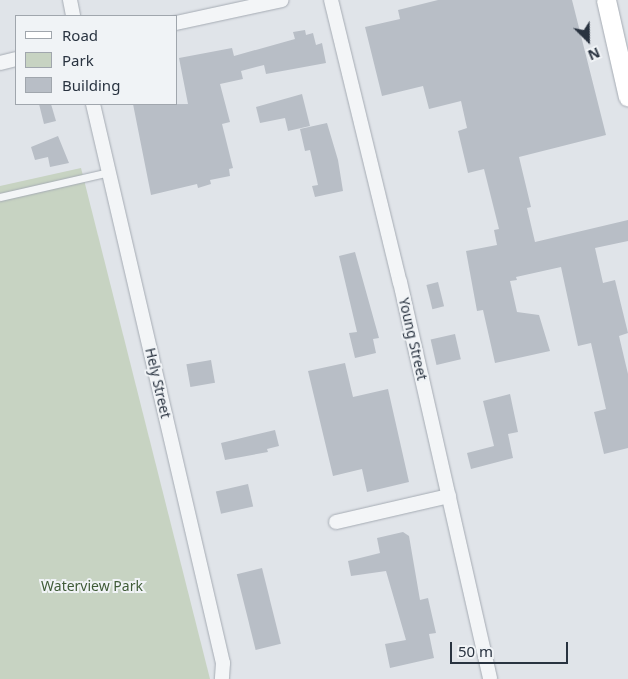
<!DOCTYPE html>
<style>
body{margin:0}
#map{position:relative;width:628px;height:679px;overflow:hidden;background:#e0e4e9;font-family:"Noto Sans",sans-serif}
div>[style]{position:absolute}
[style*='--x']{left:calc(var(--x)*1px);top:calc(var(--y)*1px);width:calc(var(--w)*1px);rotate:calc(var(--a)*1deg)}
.green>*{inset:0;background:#c7d3c2}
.building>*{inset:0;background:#b8bec6;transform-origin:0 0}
.roads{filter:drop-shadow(0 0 1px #a5abb3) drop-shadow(0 0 1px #a5abb3)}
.lane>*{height:7px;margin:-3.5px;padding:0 3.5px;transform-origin:3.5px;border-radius:3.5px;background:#f3f5f7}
.street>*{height:14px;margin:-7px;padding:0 7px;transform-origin:7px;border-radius:7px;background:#f3f5f7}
.secondary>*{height:19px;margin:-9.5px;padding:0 9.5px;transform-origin:9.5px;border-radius:9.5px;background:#fff}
span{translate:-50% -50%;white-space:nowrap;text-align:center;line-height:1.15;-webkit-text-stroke:4px #f0f3f6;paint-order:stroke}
.street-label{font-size:14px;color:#293340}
.park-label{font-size:14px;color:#3f5b37}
.legend{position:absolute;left:15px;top:15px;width:162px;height:90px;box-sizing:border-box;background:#f0f3f6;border:1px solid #a0a6ad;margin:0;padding:6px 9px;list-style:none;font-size:15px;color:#293340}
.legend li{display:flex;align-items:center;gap:10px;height:25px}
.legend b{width:25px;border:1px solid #a0a6ad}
.north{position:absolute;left:563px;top:15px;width:50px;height:50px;-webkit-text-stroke:4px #f0f3f6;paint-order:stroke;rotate:157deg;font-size:14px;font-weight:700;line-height:20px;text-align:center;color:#293340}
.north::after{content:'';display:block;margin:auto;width:18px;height:22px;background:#293340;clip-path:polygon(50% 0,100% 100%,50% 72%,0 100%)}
.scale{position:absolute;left:450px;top:642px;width:118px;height:22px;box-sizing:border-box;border:2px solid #293340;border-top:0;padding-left:6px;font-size:15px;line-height:18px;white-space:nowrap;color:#293340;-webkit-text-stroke:4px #f0f3f6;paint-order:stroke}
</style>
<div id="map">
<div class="green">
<i style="clip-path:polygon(81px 168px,210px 679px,0 679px,0 186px)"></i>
</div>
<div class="building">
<i style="clip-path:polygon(438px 0,572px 0,606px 135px,519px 157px,531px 207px,527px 208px,535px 242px,628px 220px,628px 241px,595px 248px,603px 283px,615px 280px,628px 333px,619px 336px,628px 374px,628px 448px,604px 454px,594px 412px,606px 409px,591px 343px,578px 346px,561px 267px,516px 277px,517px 280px,510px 281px,517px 312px,539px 315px,550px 351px,495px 363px,483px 310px,477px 311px,466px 251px,497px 245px,494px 230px,499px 229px,484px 169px,468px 173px,458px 131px,467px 128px,461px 101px,429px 109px,423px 86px,382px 96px,365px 27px,400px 19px,398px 10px)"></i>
<i style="clip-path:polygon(305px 30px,306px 35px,313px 33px,316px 45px,322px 43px,326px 63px,266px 74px,264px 65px,241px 71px,243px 79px,220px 84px,230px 122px,222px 124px,233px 168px,229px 169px,230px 176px,210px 180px,211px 184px,198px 188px,197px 184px,151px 195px,133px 104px,188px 104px,179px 58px,232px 48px,234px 56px,295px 39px,293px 32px)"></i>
<i style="clip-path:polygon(302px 94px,310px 126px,288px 131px,285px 118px,260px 123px,256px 107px)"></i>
<i style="clip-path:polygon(39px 104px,51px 104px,56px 121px,44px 124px)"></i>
<i style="clip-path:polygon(327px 123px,338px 160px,343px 191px,315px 197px,312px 186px,318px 185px,310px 150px,305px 151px,300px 129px)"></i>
<i style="clip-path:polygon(58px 136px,69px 163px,50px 167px,48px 157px,35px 160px,31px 147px)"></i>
<i style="clip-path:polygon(355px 252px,379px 338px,373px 339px,376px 353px,355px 358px,349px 333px,357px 332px,339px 256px)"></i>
<i style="left:438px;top:282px;width:25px;height:12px;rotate:76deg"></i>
<i style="left:455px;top:334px;width:26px;height:25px;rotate:77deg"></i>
<i style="left:211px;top:360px;width:23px;height:25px;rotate:80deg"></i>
<i style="clip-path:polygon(345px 363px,353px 397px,388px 389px,409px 482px,367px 492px,362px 469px,333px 476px,308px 371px)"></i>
<i style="clip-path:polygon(510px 394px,518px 432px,508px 434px,513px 458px,471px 469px,467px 453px,494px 446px,483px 401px)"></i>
<i style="clip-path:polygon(275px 430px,279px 446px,267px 449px,268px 452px,225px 460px,221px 443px)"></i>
<i style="left:248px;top:484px;width:23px;height:33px;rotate:77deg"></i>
<i style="clip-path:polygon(403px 532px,409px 536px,420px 600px,428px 598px,436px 633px,429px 634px,434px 658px,390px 668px,385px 644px,406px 640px,386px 571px,351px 576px,348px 561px,380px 553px,377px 538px)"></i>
<i style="left:262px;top:568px;width:78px;height:26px;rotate:76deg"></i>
</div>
<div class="roads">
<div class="lane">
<i style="--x:0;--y:197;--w:112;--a:-12.9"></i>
</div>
<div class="street">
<i style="--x:70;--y:0;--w:16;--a:79"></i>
<i style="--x:331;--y:0;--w:290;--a:76.3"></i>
<i style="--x:400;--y:282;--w:407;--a:77.2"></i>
<i style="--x:176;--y:23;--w:108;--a:-12.2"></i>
<i style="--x:0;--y:63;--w:16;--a:-14"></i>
<i style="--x:93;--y:104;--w:574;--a:76.91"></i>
<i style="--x:223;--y:663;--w:16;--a:94"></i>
<i style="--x:336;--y:522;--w:116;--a:-13"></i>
</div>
<div class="secondary">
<i style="--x:606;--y:0;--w:99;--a:77.2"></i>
</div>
</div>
<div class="street-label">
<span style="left:413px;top:339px;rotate:77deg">Young Street</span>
<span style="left:158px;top:383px;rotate:77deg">Hely Street</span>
</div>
<div class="park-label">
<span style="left:92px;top:586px">Waterview Park</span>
</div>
<ul class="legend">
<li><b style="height:6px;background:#fff"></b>Road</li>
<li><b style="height:14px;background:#c7d3c2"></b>Park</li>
<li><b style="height:14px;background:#b8bec6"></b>Building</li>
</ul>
<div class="north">N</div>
<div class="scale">50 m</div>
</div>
